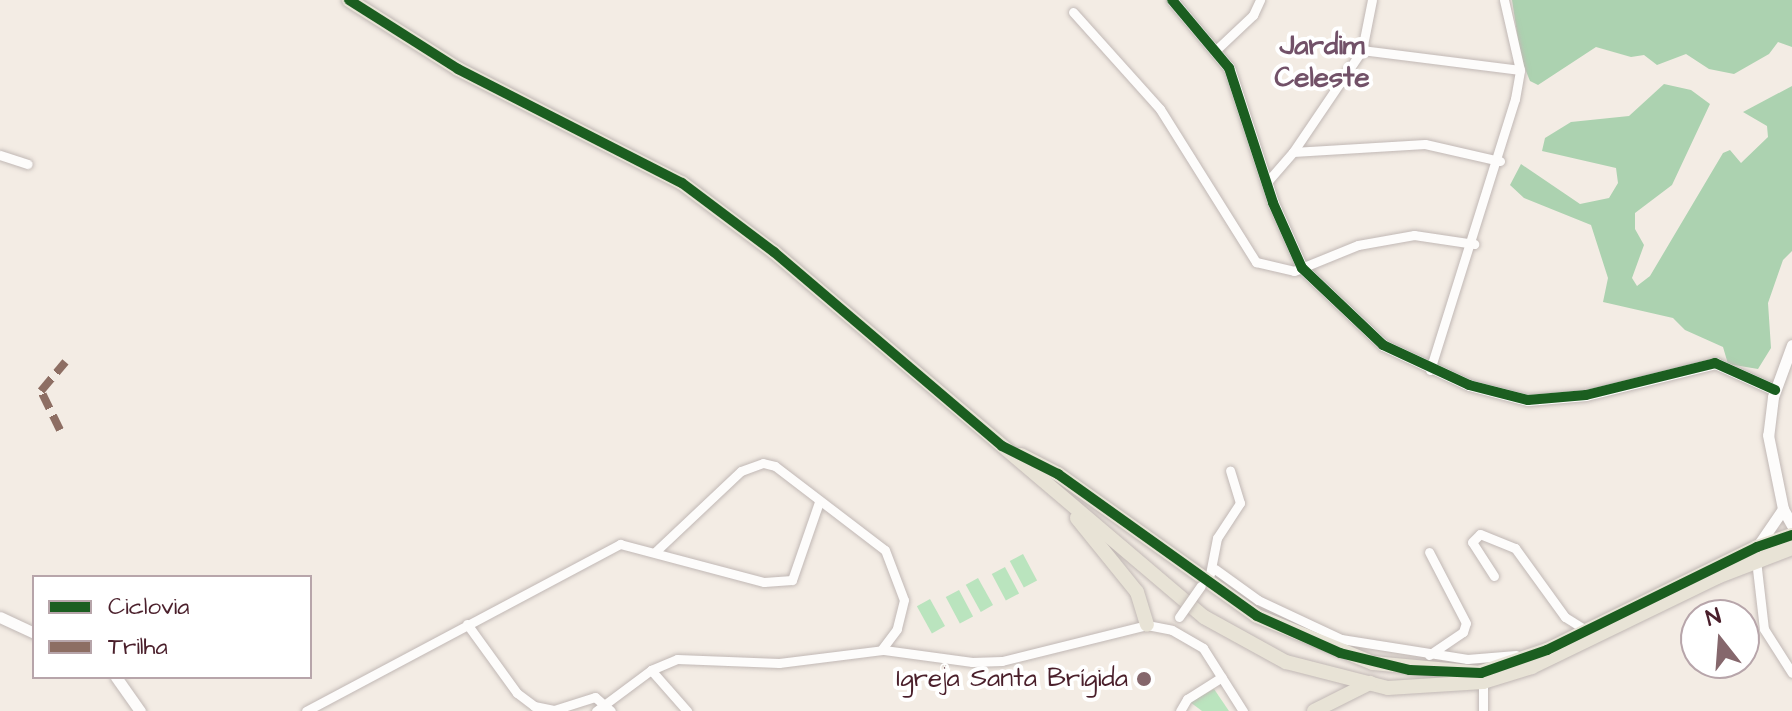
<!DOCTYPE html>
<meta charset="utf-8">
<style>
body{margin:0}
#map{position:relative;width:1792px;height:711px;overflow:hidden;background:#f3ece4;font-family:"Architects Daughter",sans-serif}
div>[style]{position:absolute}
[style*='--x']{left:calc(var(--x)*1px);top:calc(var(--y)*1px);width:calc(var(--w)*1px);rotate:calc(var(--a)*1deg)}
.green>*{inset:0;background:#bae4be;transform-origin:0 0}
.forest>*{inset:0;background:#acd2b0}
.roads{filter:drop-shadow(0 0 2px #c1b8b5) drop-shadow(0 0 2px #c1b8b5)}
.minor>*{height:9px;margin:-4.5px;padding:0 4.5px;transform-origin:4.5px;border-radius:4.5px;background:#fdfcfb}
.tertiary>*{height:11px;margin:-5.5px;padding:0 5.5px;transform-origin:5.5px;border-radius:5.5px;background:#fdfcfb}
.primary>*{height:14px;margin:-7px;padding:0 7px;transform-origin:7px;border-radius:7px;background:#e8e3d6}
.bridges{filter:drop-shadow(0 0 2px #c1b8b5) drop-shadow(0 0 2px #c1b8b5)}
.minor-bridge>*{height:9px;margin:-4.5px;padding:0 4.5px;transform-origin:4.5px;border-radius:4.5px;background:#fdfcfb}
.quiet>*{height:8px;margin-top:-4px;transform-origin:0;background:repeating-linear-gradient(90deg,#8d6e63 0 16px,transparent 0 24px)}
.cycleway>*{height:10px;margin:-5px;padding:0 5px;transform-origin:5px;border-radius:5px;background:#1b5e20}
.dots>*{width:22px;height:22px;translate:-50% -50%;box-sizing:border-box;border:4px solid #fff;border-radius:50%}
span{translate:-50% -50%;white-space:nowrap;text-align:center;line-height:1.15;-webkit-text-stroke:8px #fff;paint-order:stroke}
.poi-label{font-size:26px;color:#4a1f2b}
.right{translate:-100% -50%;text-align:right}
.neighbourhood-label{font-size:28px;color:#725168;font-weight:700}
.legend{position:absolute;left:32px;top:575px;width:280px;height:104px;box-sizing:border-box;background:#fff;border:2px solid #b7a5aa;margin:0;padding:10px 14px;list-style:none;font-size:24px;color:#4a1f2b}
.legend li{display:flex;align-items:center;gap:16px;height:40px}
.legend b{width:40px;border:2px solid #b7a5aa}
.north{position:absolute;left:1680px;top:599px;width:80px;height:80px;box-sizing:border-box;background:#fff;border:2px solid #b7a5aa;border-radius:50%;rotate:343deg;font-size:22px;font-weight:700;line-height:32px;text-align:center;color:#4a1f2b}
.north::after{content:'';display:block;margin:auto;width:28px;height:36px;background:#85676c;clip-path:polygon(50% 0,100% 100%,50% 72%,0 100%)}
</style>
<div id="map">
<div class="green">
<i style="left:1023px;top:554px;width:30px;height:15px;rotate:62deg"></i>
<i style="left:1005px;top:567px;width:30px;height:15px;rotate:62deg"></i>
<i style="left:978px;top:578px;width:31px;height:14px;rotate:61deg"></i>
<i style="left:959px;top:590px;width:30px;height:15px;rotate:62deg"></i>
<i style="left:930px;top:599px;width:31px;height:15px;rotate:61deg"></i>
<i style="clip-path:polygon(1214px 689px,1229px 711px,1202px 711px,1190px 702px)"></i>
</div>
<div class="forest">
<i style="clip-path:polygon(1512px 0,1792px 0,1792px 47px,1778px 42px,1769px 54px,1734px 74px,1709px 69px,1686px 54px,1657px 65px,1644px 55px,1631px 57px,1596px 47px,1538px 85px,1530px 81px,1521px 59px)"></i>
<i style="clip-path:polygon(1664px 84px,1691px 90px,1710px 104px,1672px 185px,1635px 213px,1635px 229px,1644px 245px,1632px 278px,1637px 286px,1650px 276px,1723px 153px,1730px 150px,1741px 163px,1768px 137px,1767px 126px,1743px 112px,1792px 86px,1792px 251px,1783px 260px,1768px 303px,1771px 348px,1758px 369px,1728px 364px,1723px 347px,1685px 330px,1673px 318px,1603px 302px,1608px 278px,1591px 225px,1524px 198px,1510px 185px,1521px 164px,1580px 204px,1609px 198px,1618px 183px,1616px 168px,1542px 151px,1545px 138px,1571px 122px,1629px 116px)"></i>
</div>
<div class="roads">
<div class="minor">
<i style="--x:1073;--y:12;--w:130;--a:48.1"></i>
<i style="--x:1160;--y:109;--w:181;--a:57.9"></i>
<i style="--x:1256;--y:262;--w:39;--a:13"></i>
<i style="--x:1294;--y:271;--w:69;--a:-22.1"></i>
<i style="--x:1358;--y:245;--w:57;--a:-10.1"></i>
<i style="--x:1414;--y:235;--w:61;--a:8.5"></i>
<i style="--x:1217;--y:49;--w:50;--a:-43.4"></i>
<i style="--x:1253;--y:15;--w:17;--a:-65"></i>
<i style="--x:1362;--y:50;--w:159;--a:7.2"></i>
<i style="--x:1293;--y:152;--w:123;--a:-55.9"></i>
<i style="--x:1362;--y:50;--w:51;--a:-78.7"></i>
<i style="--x:0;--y:155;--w:29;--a:18"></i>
<i style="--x:1267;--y:182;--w:40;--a:-49"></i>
<i style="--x:1293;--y:152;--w:132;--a:-3.5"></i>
<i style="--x:1425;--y:144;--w:77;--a:12.8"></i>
<i style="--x:1430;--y:370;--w:284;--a:-72.6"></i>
<i style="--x:1515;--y:99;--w:29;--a:-80"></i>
<i style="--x:1520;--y:70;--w:72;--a:-102.9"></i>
<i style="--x:655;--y:552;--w:118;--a:-43.3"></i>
<i style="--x:741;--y:471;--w:23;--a:-20"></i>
<i style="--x:763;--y:463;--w:12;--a:14"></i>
<i style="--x:775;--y:466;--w:138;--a:37.4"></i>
<i style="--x:885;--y:550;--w:53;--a:69.2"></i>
<i style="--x:904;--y:600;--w:30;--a:104"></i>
<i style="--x:897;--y:629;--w:26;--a:127"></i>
<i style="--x:1756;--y:560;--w:69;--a:83.4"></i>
<i style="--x:1764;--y:629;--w:52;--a:57.5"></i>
<i style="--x:1215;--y:569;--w:53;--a:35.8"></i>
<i style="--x:1258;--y:600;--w:92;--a:25.2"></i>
<i style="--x:1341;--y:639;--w:128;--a:9"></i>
<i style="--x:1467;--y:659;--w:49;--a:-4.7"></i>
<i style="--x:1210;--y:574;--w:37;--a:-79"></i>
<i style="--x:1217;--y:538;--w:42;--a:-56.7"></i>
<i style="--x:1240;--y:503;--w:34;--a:-107"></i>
<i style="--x:1494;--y:576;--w:40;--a:-122.9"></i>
<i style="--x:1472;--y:542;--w:11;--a:-45"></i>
<i style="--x:1480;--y:534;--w:38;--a:22"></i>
<i style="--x:1515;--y:548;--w:85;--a:54.1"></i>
<i style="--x:1565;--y:617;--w:25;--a:32"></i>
<i style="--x:467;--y:624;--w:85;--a:54.1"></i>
<i style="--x:517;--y:693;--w:21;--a:37"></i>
<i style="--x:534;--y:706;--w:20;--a:11"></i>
<i style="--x:554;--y:710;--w:43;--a:-17.6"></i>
<i style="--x:595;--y:697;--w:21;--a:41"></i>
<i style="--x:1429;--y:655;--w:41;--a:-34.1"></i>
<i style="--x:1463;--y:632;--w:9;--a:-72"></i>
<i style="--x:1466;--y:623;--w:80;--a:-117.5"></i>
<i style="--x:651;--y:670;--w:55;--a:48.7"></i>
<i style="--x:1483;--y:682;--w:29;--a:90"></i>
<i style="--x:306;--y:711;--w:356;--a:-28"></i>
<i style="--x:620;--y:544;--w:149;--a:14.8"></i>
<i style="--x:764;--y:582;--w:28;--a:-4"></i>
<i style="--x:792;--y:580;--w:83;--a:-70.9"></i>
<i style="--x:596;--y:711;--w:69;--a:-36.7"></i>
<i style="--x:651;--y:670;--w:28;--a:-23"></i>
<i style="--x:677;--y:659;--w:102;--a:2.2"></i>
<i style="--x:779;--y:663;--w:106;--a:-7.1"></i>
<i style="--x:884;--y:650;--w:89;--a:7.8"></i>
<i style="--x:972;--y:662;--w:30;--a:-2"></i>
<i style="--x:1002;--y:661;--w:149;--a:-13.9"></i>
<i style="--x:1147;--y:625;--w:25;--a:11"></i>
<i style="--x:1172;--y:630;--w:36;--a:30"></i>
<i style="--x:1203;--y:648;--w:75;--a:57.6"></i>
<i style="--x:1180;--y:711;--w:14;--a:-60"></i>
<i style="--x:1187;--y:699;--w:41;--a:-32.2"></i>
</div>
<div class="tertiary">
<i style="--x:1172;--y:0;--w:89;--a:50"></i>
<i style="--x:1229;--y:68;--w:142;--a:71.9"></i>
<i style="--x:1273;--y:203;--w:71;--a:66"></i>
<i style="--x:1302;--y:268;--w:112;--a:43.5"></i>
<i style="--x:1383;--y:345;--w:95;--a:24.9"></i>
<i style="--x:1469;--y:385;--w:61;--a:14.3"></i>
<i style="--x:1528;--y:400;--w:58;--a:-4.9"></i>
<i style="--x:1586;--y:395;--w:133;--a:-13.9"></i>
<i style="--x:1715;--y:363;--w:66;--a:24.2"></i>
<i style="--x:1792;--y:345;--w:55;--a:110.1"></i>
<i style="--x:1773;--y:397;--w:38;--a:97"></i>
<i style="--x:1768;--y:435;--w:76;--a:78.5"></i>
<i style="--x:1783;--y:509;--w:18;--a:61"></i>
<i style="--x:1757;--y:547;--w:46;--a:-55.6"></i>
<i style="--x:0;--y:617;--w:38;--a:25"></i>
<i style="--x:116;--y:677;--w:42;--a:54.8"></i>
</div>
<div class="primary">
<i style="--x:349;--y:0;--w:129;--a:32.3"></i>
<i style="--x:458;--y:69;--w:251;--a:27"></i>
<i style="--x:682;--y:183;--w:115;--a:36.9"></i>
<i style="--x:774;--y:252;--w:564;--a:40.33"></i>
<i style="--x:1204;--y:617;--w:94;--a:28.8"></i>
<i style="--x:1286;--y:662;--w:105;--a:14.3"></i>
<i style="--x:1388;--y:688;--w:95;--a:-3.6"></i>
<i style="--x:1483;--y:682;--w:51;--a:-17"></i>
<i style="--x:1532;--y:667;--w:206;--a:-25.9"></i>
<i style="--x:1717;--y:577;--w:80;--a:-21.1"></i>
<i style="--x:1021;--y:455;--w:42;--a:27.2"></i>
<i style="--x:1058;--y:474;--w:244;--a:35.5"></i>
<i style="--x:1257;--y:616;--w:125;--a:22.1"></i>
<i style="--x:1373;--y:663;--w:108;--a:5.3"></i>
<i style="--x:1077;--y:518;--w:95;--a:51"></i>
<i style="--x:1137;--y:592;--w:34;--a:73"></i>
<i style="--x:1476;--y:674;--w:75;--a:-18.7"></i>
<i style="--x:1547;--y:650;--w:234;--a:-26.1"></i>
<i style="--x:1757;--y:547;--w:37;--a:-19"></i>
<i style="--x:1314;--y:711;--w:63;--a:-26.6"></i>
</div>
</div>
<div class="bridges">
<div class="minor-bridge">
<i style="--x:1179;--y:617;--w:38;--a:-55"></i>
</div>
</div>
<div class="quiet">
<i style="--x:60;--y:430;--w:43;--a:-116"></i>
<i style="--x:41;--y:391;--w:38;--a:-50"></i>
</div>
<div class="cycleway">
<i style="--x:349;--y:0;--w:129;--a:32.3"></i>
<i style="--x:458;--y:69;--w:251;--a:27"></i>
<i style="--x:682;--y:183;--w:115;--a:36.9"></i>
<i style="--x:774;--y:252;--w:299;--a:40.4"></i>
<i style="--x:1002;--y:446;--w:63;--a:26.6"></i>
<i style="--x:1058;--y:474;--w:244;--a:35.5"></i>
<i style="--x:1257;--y:616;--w:91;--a:24"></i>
<i style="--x:1340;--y:653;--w:72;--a:13.7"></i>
<i style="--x:1410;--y:670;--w:71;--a:2.4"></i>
<i style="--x:1481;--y:673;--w:70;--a:-19.2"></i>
<i style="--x:1547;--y:650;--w:234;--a:-26.1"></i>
<i style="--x:1757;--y:547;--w:37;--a:-19"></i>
<i style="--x:1172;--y:0;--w:89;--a:50"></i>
<i style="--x:1229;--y:68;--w:142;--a:71.9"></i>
<i style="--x:1273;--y:203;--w:71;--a:66"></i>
<i style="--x:1302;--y:268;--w:112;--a:43.5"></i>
<i style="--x:1383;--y:345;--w:95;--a:24.9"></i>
<i style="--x:1469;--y:385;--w:61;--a:14.3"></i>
<i style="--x:1528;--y:400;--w:58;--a:-4.9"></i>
<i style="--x:1586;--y:395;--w:133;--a:-13.9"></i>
<i style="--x:1715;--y:363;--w:66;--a:24.2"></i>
</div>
<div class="dots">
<i style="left:1144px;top:679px;background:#85676c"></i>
</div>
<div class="poi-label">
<span class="right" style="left:1128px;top:679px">Igreja Santa Brígida</span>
</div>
<div class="neighbourhood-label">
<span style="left:1322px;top:62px">Jardim<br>Celeste</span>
</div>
<ul class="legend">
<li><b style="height:10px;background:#1b5e20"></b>Ciclovia</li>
<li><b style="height:10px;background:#8d6e63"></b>Trilha</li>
</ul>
<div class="north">N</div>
</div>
